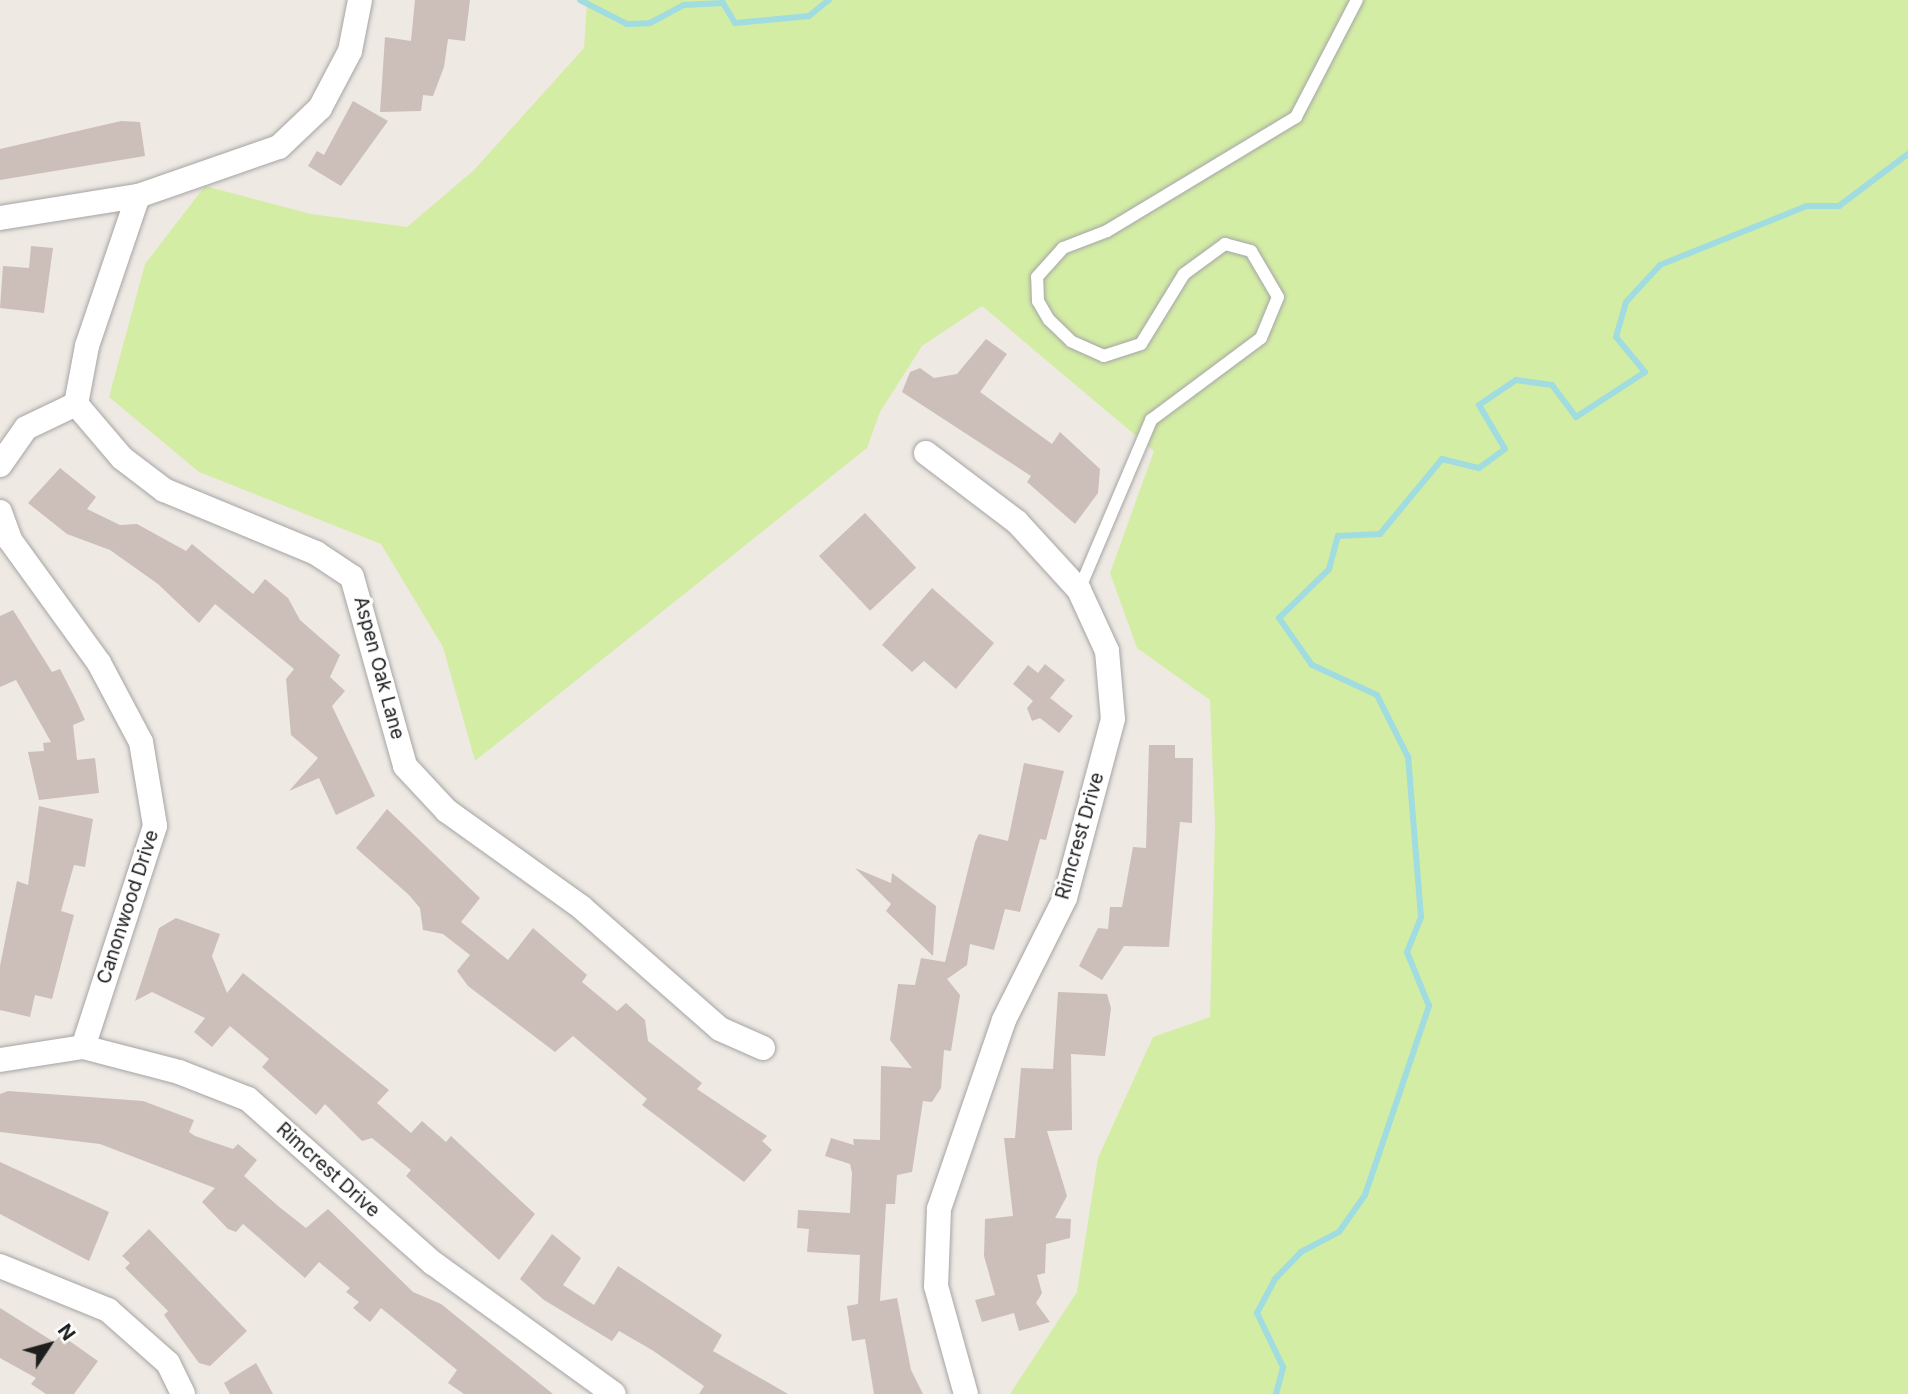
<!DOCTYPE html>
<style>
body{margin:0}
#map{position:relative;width:1908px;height:1394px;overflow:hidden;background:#efe9e3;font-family:Inter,sans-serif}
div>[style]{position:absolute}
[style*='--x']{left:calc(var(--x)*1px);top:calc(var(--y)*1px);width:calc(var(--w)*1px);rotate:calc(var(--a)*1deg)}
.grass>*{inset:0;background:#d4eda5}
.stream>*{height:6px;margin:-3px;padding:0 3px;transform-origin:3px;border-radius:3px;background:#a0dce0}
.building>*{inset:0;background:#ccbeb9;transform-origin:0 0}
.roads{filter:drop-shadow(0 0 2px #a5a5a5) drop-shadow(0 0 2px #a5a5a5)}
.service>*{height:12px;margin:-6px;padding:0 6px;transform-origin:6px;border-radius:6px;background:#fff}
.minor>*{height:24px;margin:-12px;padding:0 12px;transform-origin:12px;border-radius:12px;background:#fff}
span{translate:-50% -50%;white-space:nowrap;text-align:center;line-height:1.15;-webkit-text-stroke:6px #fff;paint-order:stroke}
.street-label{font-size:19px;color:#1e1e1e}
.north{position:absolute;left:14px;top:1310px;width:70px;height:70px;-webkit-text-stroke:5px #fff;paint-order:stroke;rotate:54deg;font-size:19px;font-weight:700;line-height:28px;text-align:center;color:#1e1e1e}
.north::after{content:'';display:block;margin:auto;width:24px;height:32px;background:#1e1e1e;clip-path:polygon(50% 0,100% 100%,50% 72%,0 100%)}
</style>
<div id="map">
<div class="grass">
<i style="clip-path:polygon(587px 0,1908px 0,1908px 1394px,1010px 1394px,1077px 1292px,1098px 1158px,1153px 1037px,1210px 1017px,1215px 826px,1210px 700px,1137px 648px,1110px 573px,1154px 451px,982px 306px,922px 346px,880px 412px,867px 448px,475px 761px,443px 647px,381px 544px,199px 472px,109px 397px,145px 264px,205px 186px,311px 214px,407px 227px,474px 170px,584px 48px)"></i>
</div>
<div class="stream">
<i style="--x:580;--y:0;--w:53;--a:27.1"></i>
<i style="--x:627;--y:24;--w:23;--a:-2"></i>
<i style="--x:650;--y:23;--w:38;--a:-28"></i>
<i style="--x:684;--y:5;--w:39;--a:-3"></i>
<i style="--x:723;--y:3;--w:23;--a:59"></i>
<i style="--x:735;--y:23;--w:74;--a:-5.4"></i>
<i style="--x:809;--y:16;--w:26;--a:-39"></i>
<i style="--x:1276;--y:1394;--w:28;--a:-75"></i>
<i style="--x:1283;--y:1367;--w:60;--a:-115.7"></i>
<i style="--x:1257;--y:1313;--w:38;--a:-62"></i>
<i style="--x:1275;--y:1279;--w:37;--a:-46"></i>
<i style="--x:1301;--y:1252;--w:43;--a:-27.8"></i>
<i style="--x:1339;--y:1232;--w:45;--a:-54.9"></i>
<i style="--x:1365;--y:1195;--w:200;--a:-71.3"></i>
<i style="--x:1429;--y:1006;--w:58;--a:-112.2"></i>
<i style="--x:1407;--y:952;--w:38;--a:-68"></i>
<i style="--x:1421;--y:917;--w:161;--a:-94.6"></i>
<i style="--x:1408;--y:757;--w:69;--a:-116.6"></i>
<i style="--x:1377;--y:695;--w:72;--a:-155.2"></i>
<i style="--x:1312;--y:665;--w:57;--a:-125.1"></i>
<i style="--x:1279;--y:618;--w:70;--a:-44.4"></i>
<i style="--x:1329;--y:569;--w:34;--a:-75"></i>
<i style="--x:1338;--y:536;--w:42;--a:-2.7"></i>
<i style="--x:1380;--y:534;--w:97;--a:-50.4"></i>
<i style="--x:1442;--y:459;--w:38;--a:14"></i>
<i style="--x:1479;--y:468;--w:32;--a:-36"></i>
<i style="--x:1505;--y:449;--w:51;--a:-120.6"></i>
<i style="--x:1479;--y:405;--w:45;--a:-34"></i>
<i style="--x:1516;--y:380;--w:36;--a:8"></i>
<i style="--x:1552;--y:385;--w:40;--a:53"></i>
<i style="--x:1576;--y:417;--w:82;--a:-33.1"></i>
<i style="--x:1645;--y:372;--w:45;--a:-129.6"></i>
<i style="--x:1616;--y:337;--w:36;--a:-74"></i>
<i style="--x:1626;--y:302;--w:50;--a:-47.4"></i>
<i style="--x:1660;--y:265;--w:158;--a:-21.9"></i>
<i style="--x:1807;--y:206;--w:32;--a:0"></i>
<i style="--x:1839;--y:206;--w:86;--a:-37"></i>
</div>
<div class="building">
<i style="clip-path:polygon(415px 0,470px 0,465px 41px,448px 39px,444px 67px,433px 96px,423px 95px,421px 111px,380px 112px,385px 37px,411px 41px)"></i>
<i style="clip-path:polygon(353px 101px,388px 121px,341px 186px,308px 166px,317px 151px,324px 155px)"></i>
<i style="clip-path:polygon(121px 121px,140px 122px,145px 156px,0 180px,0 149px)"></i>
<i style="clip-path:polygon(31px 246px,53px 248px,44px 313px,0 308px,3px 266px,29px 268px)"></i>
<i style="clip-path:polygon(986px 339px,1007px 354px,980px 392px,1052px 444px,1060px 432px,1100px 469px,1098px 493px,1075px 524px,1027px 482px,1031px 476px,902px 392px,910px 372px,920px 368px,934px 378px,957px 374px)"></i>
<i style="clip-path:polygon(60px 468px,96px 497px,87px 509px,120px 525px,137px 524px,186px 551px,192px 544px,253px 594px,265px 579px,288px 598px,300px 620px,340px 655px,330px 677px,345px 691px,332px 706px,375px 796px,336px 815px,319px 778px,289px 791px,318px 758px,291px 735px,286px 679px,294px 669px,215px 604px,199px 623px,158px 584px,110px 550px,67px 534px,28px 503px)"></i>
<i style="left:865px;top:513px;width:75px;height:63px;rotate:47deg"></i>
<i style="clip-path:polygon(932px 588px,994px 643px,956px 689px,924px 661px,912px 672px,882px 645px)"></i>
<i style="clip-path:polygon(13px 610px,52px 672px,60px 669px,75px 698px,85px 720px,73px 725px,77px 760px,95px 758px,99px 793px,39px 800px,28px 752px,44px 751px,43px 743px,51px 742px,16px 680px,0 687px,0 616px)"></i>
<i style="clip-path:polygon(1045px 664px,1065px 680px,1050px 698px,1073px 716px,1059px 733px,1040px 718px,1032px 721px,1027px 708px,1033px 701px,1013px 684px,1028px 665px,1038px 673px)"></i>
<i style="clip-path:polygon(1149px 745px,1175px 745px,1175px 758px,1193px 758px,1192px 823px,1180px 822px,1169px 947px,1124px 946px,1102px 980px,1079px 966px,1098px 928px,1108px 929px,1110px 907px,1122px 907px,1133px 847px,1146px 848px)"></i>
<i style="clip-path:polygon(1024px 763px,1064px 771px,1046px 840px,1040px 839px,1020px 912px,1005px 909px,994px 950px,970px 944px,967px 965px,947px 979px,960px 995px,951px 1051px,944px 1050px,941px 1088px,932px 1102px,923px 1101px,912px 1172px,897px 1175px,895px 1204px,886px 1204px,880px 1301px,897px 1298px,911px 1370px,923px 1394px,874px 1394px,865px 1339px,852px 1341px,847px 1306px,858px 1304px,860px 1255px,807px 1252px,809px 1229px,797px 1228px,798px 1210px,850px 1213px,852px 1173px,850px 1164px,825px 1156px,831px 1138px,854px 1145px,853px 1139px,880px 1140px,881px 1066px,912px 1068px,890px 1040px,898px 984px,915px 985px,921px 958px,945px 962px,975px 842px,979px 834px,1008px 841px)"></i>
<i style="clip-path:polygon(39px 806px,93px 819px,85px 867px,74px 865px,61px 911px,74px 915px,52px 999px,35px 995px,30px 1017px,0 1010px,0 966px,17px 881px,28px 885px)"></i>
<i style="clip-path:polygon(387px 809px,480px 898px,461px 922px,508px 960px,533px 928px,587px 975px,582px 982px,617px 1011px,626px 1003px,645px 1020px,648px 1041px,702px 1083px,697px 1089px,767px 1136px,762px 1141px,772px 1150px,744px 1182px,642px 1105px,647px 1099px,573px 1036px,555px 1052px,468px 986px,457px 971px,470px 955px,443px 934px,423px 930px,420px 908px,409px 895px,356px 848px)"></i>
<i style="clip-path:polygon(855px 868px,891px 883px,892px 873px,936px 906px,933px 956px,886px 911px,891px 904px)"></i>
<i style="clip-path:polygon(176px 918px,220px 934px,212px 956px,227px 993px,243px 973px,389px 1090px,377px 1103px,411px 1133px,422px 1121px,446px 1142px,451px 1136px,535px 1214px,499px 1260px,406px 1176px,411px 1170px,372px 1138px,362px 1141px,325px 1104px,316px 1115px,262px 1067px,269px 1059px,230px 1026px,212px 1047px,194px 1032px,205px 1018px,152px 992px,135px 1001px,159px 928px)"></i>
<i style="clip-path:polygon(1058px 992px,1107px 994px,1111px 1008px,1105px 1056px,1071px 1054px,1072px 1130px,1047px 1131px,1067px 1196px,1055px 1218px,1071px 1219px,1070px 1238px,1046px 1244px,1045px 1273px,1037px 1275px,1042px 1293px,1036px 1303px,1050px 1322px,1019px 1331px,1014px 1313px,982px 1322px,975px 1300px,995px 1295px,984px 1256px,985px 1219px,1013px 1216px,1004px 1138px,1015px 1138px,1021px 1068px,1053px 1069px)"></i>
<i style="clip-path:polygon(8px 1091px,143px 1101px,194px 1120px,189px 1132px,195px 1136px,233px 1149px,238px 1144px,257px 1160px,244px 1176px,278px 1206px,306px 1228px,328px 1209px,413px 1292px,441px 1304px,553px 1394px,464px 1394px,448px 1383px,457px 1370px,381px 1308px,370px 1322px,353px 1308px,359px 1302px,346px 1292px,350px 1288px,319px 1262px,305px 1278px,243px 1224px,236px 1232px,228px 1229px,202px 1202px,215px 1188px,100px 1144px,0 1132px,0 1094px)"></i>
<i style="clip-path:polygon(0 1162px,109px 1212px,89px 1261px,0 1214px)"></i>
<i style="clip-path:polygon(149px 1229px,247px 1331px,210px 1366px,199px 1363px,164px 1315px,168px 1311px,125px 1268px,130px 1263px,122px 1256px)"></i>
<i style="clip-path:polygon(552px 1234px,581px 1258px,563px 1285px,594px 1305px,618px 1266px,722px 1335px,713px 1351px,788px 1394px,699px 1394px,704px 1386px,652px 1350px,619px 1331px,612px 1341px,544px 1300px,520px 1279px)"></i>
<i style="clip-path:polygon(0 1308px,54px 1342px,61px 1335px,98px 1361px,74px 1394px,46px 1394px,31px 1384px,36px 1378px,0 1358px)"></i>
<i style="clip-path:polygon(256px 1363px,273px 1394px,230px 1394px,224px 1383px)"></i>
</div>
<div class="roads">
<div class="service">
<i style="--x:1079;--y:590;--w:185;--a:-67"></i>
<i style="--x:1151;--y:420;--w:137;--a:-36.7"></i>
<i style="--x:1261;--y:338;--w:44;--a:-67.5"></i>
<i style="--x:1278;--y:297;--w:53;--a:-120.4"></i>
<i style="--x:1251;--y:251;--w:27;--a:-165"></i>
<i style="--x:1225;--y:244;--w:51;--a:143.8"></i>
<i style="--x:1184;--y:274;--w:82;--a:121.6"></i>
<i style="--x:1141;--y:344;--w:39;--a:162"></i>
<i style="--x:1104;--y:356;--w:36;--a:-156"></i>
<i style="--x:1071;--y:341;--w:30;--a:-136"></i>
<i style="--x:1049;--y:320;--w:22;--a:-120"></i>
<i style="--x:1038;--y:301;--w:24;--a:-92"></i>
<i style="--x:1037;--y:277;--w:39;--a:-48"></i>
<i style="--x:1063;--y:248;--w:47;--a:-21.1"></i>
<i style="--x:1107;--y:231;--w:221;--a:-31.1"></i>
<i style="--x:1296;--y:117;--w:132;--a:-62.5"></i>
</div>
<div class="minor">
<i style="--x:138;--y:196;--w:158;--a:108.8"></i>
<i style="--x:87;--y:346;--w:59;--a:100.7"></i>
<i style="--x:76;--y:404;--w:71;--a:49.6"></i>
<i style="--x:122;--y:458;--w:53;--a:37.3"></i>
<i style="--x:164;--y:490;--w:165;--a:22.5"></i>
<i style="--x:316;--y:553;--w:43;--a:33.7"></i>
<i style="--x:352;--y:577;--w:196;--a:74.3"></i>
<i style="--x:405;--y:766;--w:62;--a:47"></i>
<i style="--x:447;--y:811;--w:165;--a:35.6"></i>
<i style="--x:581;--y:907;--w:185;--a:41.3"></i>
<i style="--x:720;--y:1029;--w:47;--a:23.8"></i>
<i style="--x:0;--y:218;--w:140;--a:-9.1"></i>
<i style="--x:138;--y:196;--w:149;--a:-19.2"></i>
<i style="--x:279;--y:147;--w:57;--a:-43.6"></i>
<i style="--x:320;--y:108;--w:64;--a:-62.2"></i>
<i style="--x:350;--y:51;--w:52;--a:-78.9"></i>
<i style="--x:926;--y:453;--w:114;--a:37.2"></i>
<i style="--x:1017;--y:522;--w:92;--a:47.6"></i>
<i style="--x:1079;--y:590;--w:67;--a:65.3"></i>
<i style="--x:1107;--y:651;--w:68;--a:85"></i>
<i style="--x:1113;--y:719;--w:185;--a:105"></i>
<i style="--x:1065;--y:898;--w:136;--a:116.6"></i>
<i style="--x:1004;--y:1020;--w:200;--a:109"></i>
<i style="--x:939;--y:1209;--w:77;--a:92.2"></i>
<i style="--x:936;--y:1286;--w:112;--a:74.5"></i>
<i style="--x:0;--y:465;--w:45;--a:-54.9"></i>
<i style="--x:26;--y:428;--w:55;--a:-25.6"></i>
<i style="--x:0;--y:512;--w:30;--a:70"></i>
<i style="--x:10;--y:540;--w:152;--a:54.1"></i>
<i style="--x:99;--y:663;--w:89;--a:62"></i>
<i style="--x:141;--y:742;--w:85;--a:80.5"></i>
<i style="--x:155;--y:826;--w:232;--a:108"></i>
<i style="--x:0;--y:1060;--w:84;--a:-8.9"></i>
<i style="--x:83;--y:1047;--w:99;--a:14.6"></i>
<i style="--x:179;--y:1072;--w:74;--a:21.4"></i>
<i style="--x:248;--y:1099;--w:247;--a:41.6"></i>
<i style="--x:433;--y:1263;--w:223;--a:35.9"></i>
<i style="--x:0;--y:1266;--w:117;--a:22.2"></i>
<i style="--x:108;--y:1310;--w:80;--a:41.5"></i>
<i style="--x:168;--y:1363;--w:34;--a:64"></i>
</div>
</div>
<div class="street-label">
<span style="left:379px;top:668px;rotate:75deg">Aspen Oak Lane</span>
<span style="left:1080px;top:836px;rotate:-74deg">Rimcrest Drive</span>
<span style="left:128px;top:907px;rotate:-72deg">Canonwood Drive</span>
<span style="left:328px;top:1170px;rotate:42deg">Rimcrest Drive</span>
</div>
<div class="north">N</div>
</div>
